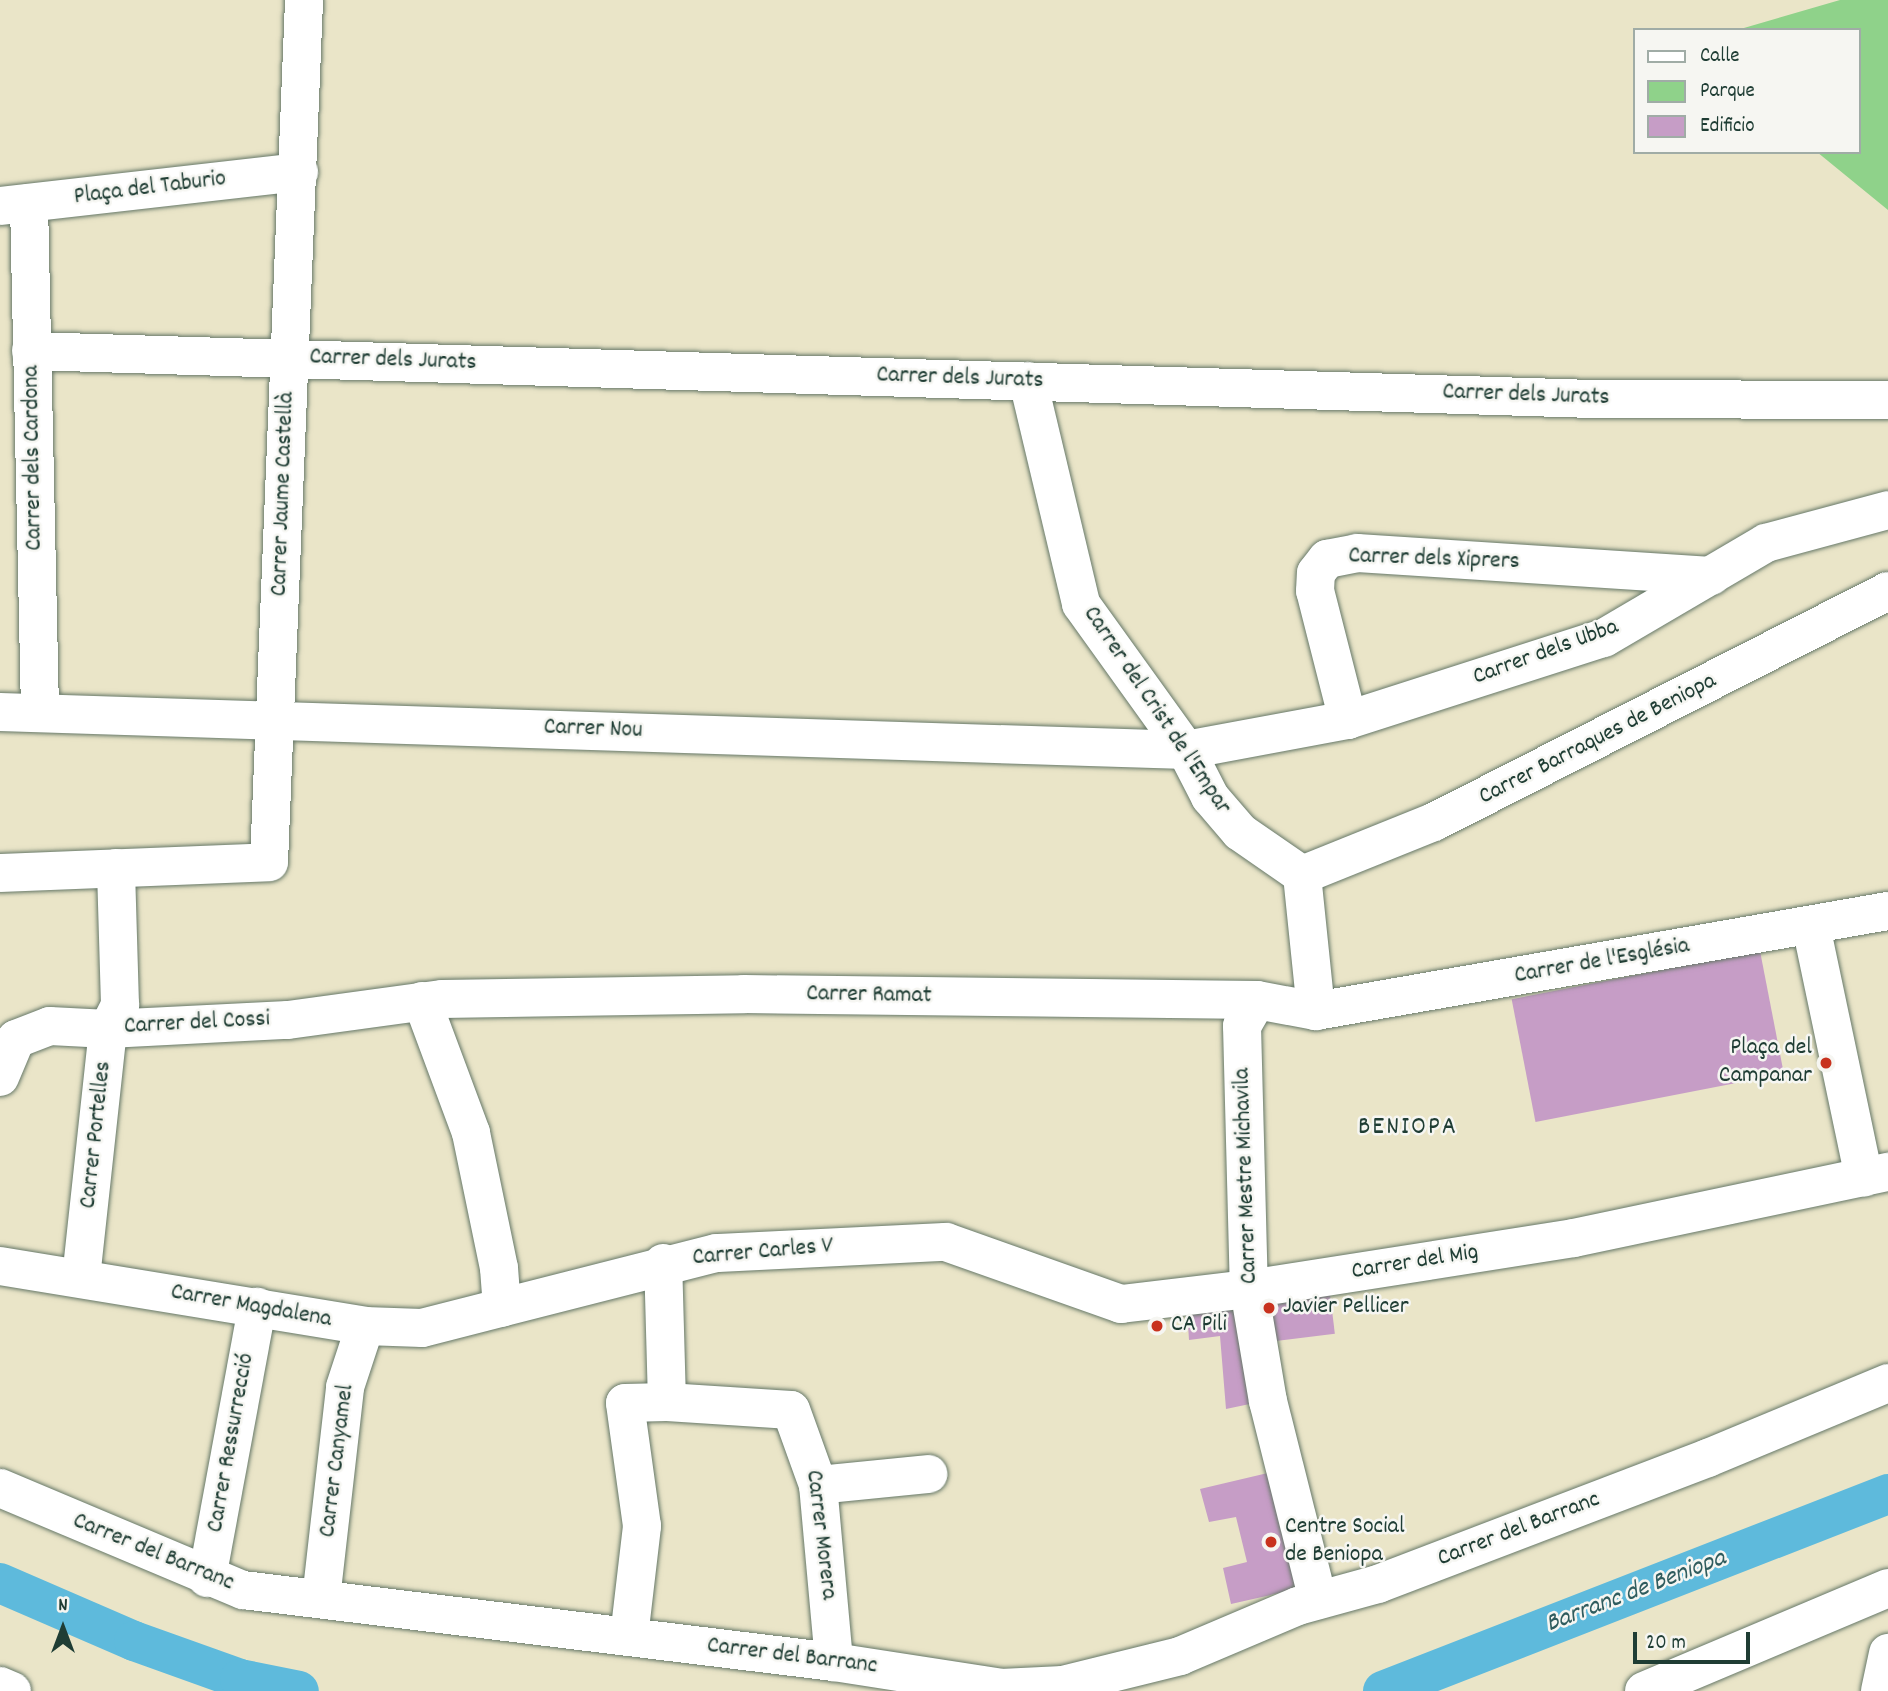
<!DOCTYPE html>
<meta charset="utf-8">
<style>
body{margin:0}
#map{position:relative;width:1888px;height:1691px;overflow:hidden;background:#eae5c8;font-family:Dekko,sans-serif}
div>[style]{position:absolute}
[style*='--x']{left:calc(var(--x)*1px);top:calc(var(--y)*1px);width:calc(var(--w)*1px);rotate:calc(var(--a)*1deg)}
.green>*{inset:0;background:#8fd28a}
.canal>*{height:40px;margin:-20px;padding:0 20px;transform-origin:20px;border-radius:20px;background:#5ebadc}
.building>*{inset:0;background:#c69dc6;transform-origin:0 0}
.roads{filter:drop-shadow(0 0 2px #667868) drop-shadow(0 0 2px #667868)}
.minor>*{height:38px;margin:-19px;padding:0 19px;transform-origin:19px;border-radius:19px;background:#fff}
.dots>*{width:19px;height:19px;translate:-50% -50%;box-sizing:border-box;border:4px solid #f6f6f2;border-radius:50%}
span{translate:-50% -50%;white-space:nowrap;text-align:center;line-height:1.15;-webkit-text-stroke:5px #f6f6f2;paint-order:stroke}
.street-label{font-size:24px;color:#1f3d34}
.poi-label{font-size:24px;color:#1f3d34}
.right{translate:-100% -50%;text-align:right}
.left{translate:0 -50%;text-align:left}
.neighbourhood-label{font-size:26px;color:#1f3d34;letter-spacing:2px}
.water-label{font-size:26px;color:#2f5c5e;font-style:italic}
.legend{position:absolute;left:1633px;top:28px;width:228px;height:126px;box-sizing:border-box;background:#f6f6f2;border:2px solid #a0aca6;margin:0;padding:9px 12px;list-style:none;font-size:21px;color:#1f3d34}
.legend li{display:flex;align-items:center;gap:14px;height:35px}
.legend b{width:35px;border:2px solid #a0aca6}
.north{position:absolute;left:28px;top:1593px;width:70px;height:70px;-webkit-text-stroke:5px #f6f6f2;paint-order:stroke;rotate:0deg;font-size:19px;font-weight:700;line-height:28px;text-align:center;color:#1f3d34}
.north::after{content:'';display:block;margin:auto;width:24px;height:32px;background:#1f3d34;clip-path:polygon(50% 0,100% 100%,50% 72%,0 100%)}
.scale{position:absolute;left:1633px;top:1632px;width:117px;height:32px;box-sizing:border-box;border:4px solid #1f3d34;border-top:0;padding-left:9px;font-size:21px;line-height:24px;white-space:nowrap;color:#1f3d34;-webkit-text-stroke:5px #f6f6f2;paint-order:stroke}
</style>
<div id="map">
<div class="green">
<i style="clip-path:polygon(1840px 0,1888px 0,1888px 210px,1817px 152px,1858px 152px,1858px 30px,1737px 30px)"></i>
</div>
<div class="canal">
<i style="--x:0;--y:1583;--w:146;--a:23.4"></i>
<i style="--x:134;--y:1641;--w:113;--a:19.7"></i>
<i style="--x:240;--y:1679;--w:60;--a:11.5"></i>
<i style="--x:1383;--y:1691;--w:542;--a:-21.31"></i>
</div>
<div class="building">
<i style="left:1760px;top:951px;width:125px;height:253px;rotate:79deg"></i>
<i style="left:1330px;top:1294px;width:40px;height:69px;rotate:83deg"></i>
<i style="clip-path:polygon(1242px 1303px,1264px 1401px,1226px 1409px,1220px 1336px,1189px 1340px,1187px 1309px)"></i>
<i style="clip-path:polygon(1281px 1470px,1310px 1586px,1231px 1604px,1223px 1568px,1247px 1562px,1236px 1517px,1209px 1522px,1200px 1489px)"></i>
</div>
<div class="roads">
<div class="minor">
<i style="--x:29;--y:203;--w:510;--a:88.76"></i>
<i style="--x:0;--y:206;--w:301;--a:-6.5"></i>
<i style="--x:31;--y:351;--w:1566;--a:1.76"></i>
<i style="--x:1596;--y:399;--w:292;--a:0.2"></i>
<i style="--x:1028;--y:381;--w:229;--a:76.6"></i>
<i style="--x:1081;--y:604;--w:180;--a:54.3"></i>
<i style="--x:1186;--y:750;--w:53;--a:62.9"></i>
<i style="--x:1210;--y:797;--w:46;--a:49.4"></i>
<i style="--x:1240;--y:832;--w:75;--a:34.7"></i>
<i style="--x:1302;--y:875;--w:137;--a:84.1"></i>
<i style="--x:0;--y:712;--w:1187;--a:1.84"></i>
<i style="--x:1186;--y:750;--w:165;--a:-10.5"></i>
<i style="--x:1348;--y:720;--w:269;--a:-17.8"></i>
<i style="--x:1604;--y:638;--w:188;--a:-30.4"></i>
<i style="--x:1766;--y:543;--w:126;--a:-15.1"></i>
<i style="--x:1348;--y:720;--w:133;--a:-104.3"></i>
<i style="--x:1315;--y:591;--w:18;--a:-87"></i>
<i style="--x:1316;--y:573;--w:18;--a:-52"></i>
<i style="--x:1327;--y:559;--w:31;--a:-11"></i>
<i style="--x:1357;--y:553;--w:355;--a:3.7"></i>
<i style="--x:0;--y:873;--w:269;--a:-2.3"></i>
<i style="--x:269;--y:862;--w:863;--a:-87.67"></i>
<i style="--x:1302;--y:875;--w:142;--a:-21.9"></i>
<i style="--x:1434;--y:822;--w:509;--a:-26.97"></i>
<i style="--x:1811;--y:926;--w:257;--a:78.1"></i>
<i style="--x:1257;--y:1000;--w:30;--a:120"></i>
<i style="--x:1242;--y:1026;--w:263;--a:88.5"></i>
<i style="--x:1249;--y:1289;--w:114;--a:80.4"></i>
<i style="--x:1268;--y:1401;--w:205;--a:75.9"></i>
<i style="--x:422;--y:1001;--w:141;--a:69.6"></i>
<i style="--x:471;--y:1133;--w:138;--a:78.3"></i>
<i style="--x:499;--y:1268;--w:40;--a:85.7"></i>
<i style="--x:0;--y:1077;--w:41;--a:-67.2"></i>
<i style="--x:16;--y:1039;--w:36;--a:-21"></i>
<i style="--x:50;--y:1026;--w:58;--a:3"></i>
<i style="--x:108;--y:1029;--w:180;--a:-2.9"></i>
<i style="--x:288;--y:1020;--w:155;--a:-7.8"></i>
<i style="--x:442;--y:999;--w:302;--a:-0.9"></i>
<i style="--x:744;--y:994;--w:513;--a:0.67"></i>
<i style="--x:1257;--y:1000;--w:60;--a:10.6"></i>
<i style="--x:1316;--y:1011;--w:581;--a:-9.92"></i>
<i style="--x:0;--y:1266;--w:370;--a:9.3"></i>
<i style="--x:365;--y:1326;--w:57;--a:2"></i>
<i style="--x:422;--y:1328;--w:304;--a:-14.3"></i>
<i style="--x:717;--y:1253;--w:229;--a:-2.8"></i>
<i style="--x:946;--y:1242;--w:186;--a:19.5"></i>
<i style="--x:1121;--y:1304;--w:129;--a:-6.7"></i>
<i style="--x:1249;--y:1289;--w:329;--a:-8.9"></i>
<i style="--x:1574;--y:1238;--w:321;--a:-11.9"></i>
<i style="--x:81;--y:1278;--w:250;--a:-83.8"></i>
<i style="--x:108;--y:1029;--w:27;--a:-63"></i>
<i style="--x:120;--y:1005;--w:137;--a:-91.7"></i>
<i style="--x:667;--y:1402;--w:124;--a:3.7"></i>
<i style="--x:791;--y:1410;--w:80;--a:70.2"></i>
<i style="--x:818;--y:1485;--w:178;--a:84.8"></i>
<i style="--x:818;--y:1485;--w:111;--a:-5.7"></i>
<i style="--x:0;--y:1488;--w:264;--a:22.8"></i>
<i style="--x:243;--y:1590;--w:595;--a:6.95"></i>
<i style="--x:834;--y:1662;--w:169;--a:8.8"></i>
<i style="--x:1001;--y:1688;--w:62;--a:-2.8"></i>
<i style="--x:1063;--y:1685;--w:121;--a:-13.9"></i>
<i style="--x:1180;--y:1656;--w:128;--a:-23"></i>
<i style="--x:1298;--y:1606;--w:83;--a:-15.4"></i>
<i style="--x:1378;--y:1584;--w:353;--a:-20.9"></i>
<i style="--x:1708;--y:1458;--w:195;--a:-22.6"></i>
<i style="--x:207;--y:1578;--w:276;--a:-79.5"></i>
<i style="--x:321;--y:1599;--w:213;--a:-83.5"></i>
<i style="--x:345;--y:1387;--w:64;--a:-71.8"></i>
<i style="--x:629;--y:1637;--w:112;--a:-83.3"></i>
<i style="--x:642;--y:1526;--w:124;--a:-97.9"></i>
<i style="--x:625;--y:1403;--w:42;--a:-1.4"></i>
<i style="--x:667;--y:1402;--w:139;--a:-91.6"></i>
<i style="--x:0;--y:1686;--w:13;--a:23"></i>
<i style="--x:1644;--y:1691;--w:265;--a:-22.9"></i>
<i style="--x:1880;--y:1691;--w:39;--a:-78"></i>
</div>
</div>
<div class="dots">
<i style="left:1826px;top:1063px;background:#c8321e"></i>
<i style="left:1269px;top:1308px;background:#c8321e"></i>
<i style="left:1157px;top:1326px;background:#c8321e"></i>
<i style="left:1271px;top:1542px;background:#c8321e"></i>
</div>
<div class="street-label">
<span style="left:150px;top:189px;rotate:-7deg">Plaça del Taburio</span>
<span style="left:393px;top:361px;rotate:2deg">Carrer dels Jurats</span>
<span style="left:960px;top:379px;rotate:2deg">Carrer dels Jurats</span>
<span style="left:1526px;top:396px;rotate:2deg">Carrer dels Jurats</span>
<span style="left:34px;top:458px;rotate:-91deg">Carrer dels Cardona</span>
<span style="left:284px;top:494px;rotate:-88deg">Carrer Jaume Castellà</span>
<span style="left:1434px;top:560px;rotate:2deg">Carrer dels Xiprers</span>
<span style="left:1546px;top:653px;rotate:-20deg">Carrer dels Ubba</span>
<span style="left:1156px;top:711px;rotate:56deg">Carrer del Crist de l'Empar</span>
<span style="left:593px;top:730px;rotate:2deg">Carrer Nou</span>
<span style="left:1598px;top:740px;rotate:-27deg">Carrer Barraques de Beniopa</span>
<span style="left:1602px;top:962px;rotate:-10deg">Carrer de l'Església</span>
<span style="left:869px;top:996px;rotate:1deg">Carrer Ramat</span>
<span style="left:197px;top:1024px;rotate:-3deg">Carrer del Cossi</span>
<span style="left:97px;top:1135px;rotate:-84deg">Carrer Portelles</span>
<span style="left:1247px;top:1176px;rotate:-92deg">Carrer Mestre Michavila</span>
<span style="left:763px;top:1253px;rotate:-5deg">Carrer Carles V</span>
<span style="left:1415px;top:1263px;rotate:-9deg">Carrer del Mig</span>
<span style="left:251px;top:1307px;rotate:10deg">Carrer Magdalena</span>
<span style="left:232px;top:1443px;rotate:-80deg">Carrer Ressurrecció</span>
<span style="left:338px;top:1461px;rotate:-83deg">Carrer Canyamel</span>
<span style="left:1519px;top:1530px;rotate:-21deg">Carrer del Barranc</span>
<span style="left:820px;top:1535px;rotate:83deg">Carrer Morera</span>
<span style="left:153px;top:1553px;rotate:22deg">Carrer del Barranc</span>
<span style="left:792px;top:1657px;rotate:7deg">Carrer del Barranc</span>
</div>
<div class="poi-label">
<span class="right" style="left:1812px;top:1063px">Plaça del<br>Campanar</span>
<span class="left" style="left:1283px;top:1308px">Javier Pellicer</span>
<span class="left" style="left:1171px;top:1326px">CA Pili</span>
<span class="left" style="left:1285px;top:1542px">Centre Social<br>de Beniopa</span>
</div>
<div class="neighbourhood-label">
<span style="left:1408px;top:1128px">BENIOPA</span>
</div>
<div class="water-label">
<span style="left:1636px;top:1592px;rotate:-21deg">Barranc de Beniopa</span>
</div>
<ul class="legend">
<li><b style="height:9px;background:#fff"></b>Calle</li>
<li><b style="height:19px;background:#8fd28a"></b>Parque</li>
<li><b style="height:19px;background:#c69dc6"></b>Edificio</li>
</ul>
<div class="north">N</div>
<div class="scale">20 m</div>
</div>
